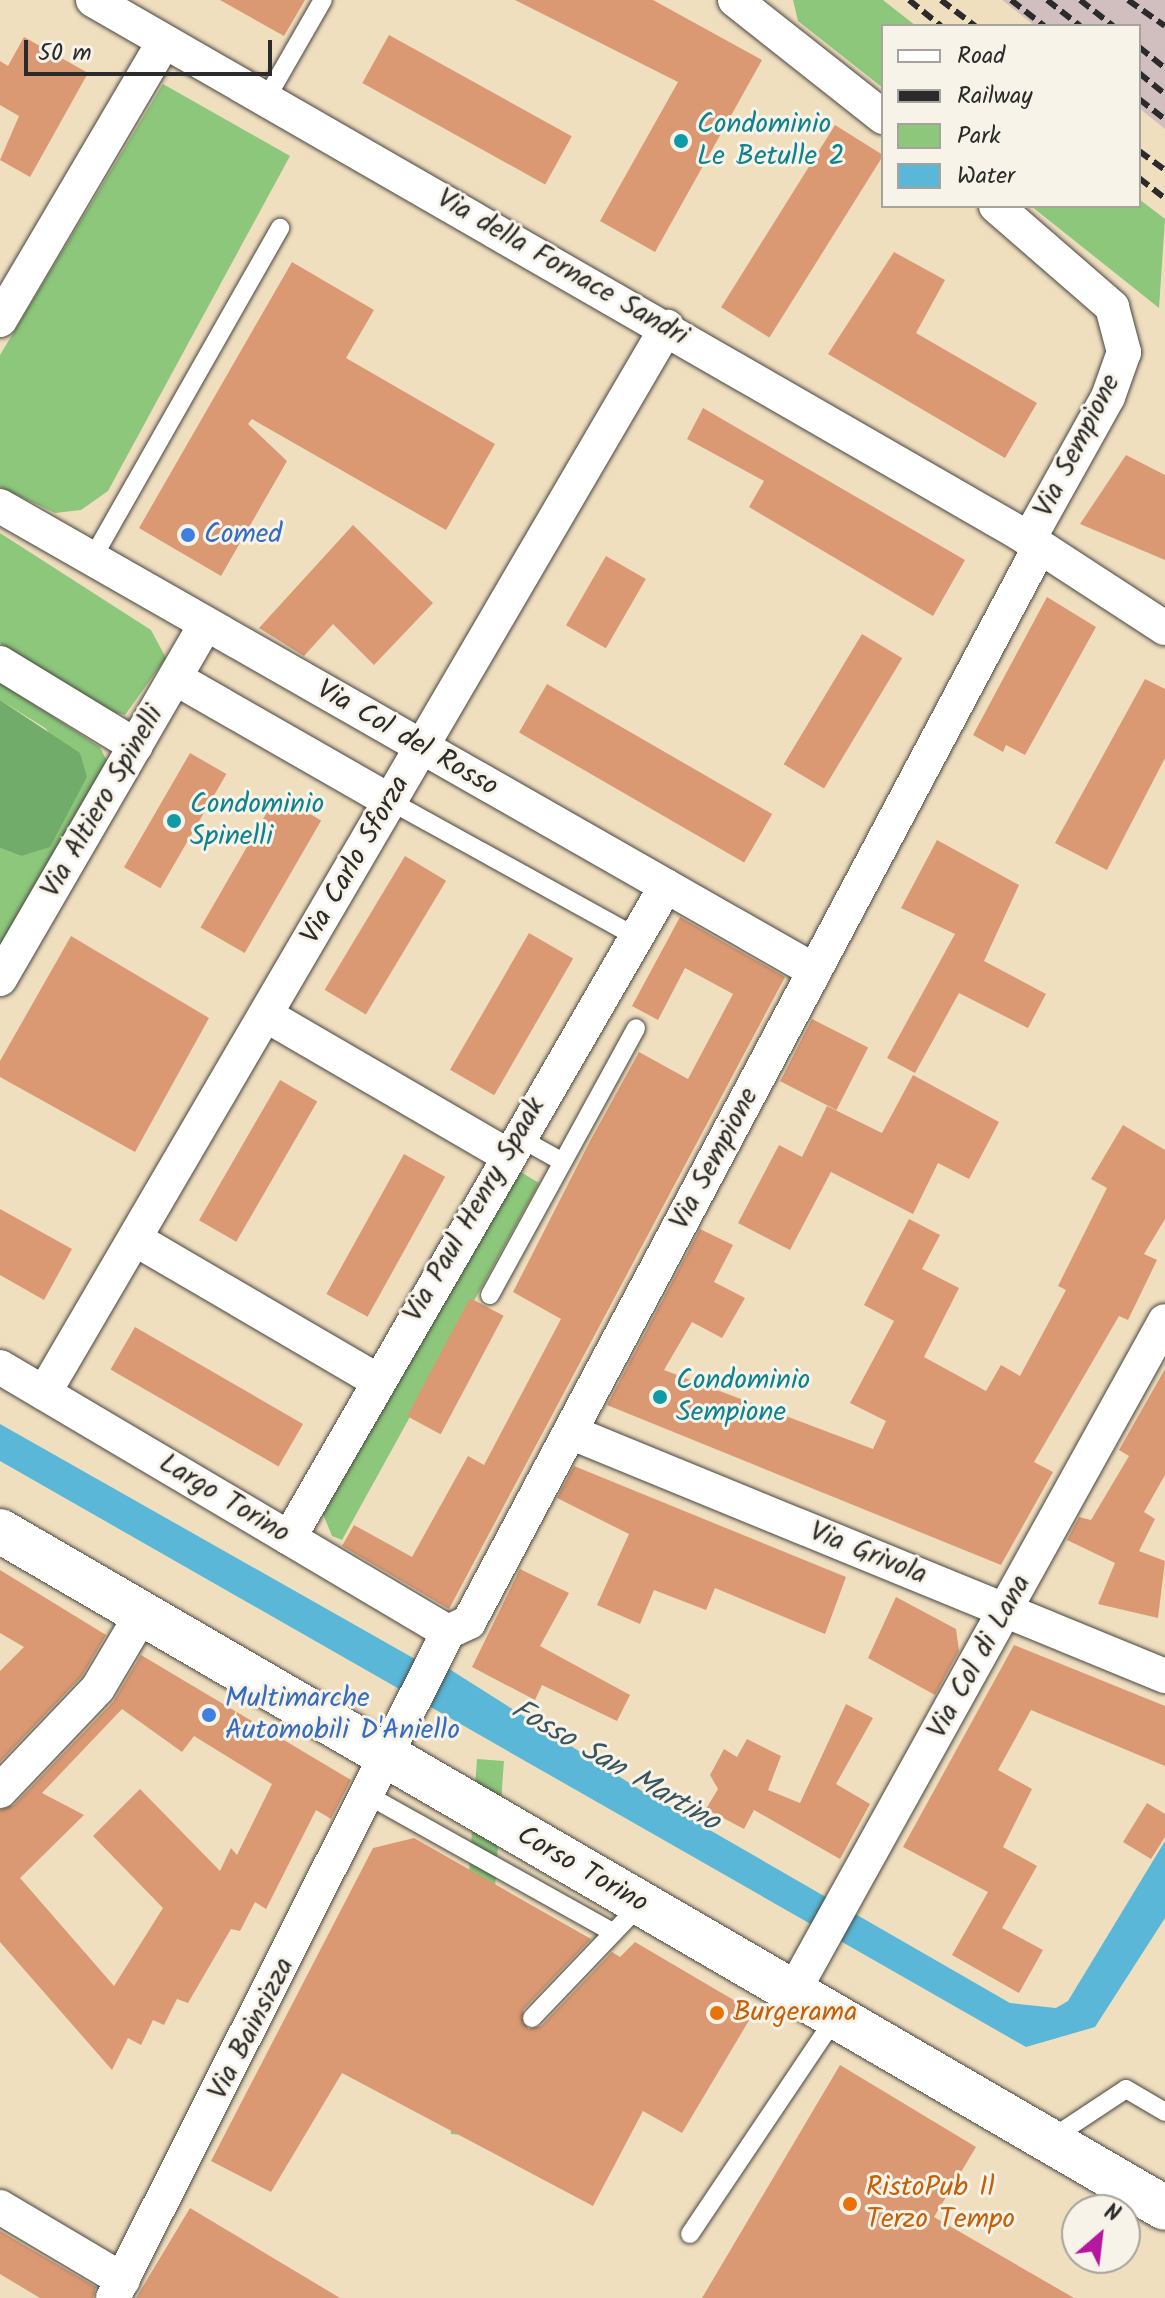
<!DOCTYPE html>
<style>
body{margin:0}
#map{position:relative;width:1165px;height:2298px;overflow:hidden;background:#f0dfbf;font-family:Kalam,sans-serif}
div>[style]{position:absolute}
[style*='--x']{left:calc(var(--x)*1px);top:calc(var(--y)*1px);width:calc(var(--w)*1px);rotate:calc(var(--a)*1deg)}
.industrial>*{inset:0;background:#d1bfbf}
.green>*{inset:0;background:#8dc77b;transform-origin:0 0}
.forest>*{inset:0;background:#72ac6b}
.water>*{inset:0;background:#5ab7d8}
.building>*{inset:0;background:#da9973;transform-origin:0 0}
.roads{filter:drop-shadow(0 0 2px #494641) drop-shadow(0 0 2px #494641)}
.lane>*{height:18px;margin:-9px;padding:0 9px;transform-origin:9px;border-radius:9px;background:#fff}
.street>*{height:34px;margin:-17px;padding:0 17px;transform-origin:17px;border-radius:17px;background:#fff}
.secondary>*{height:44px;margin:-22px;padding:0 22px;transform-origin:22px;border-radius:22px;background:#fff}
.rail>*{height:6px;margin-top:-3px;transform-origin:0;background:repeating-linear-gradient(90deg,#2b2b2b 0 12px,transparent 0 18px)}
.dots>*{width:22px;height:22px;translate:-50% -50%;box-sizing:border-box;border:4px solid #f7f3e8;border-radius:50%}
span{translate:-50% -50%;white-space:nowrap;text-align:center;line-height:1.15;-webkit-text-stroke:6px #f7f3e8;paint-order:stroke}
.culture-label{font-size:28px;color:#0d838f}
.left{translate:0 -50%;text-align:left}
.street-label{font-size:28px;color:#2b2b2b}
.shop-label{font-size:28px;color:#366cbe}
.food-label{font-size:28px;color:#c56008}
.water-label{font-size:30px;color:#39555f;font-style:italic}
.legend{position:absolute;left:881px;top:24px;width:260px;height:184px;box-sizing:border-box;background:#f7f3e8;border:2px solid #a5a39c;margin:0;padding:10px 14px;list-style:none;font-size:24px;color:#2b2b2b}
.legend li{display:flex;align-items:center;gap:16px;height:40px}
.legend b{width:40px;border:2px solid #a5a39c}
.north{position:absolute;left:1061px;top:2194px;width:80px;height:80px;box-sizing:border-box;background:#f7f3e8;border:2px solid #a5a39c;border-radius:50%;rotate:28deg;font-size:22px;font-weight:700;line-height:32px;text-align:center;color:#2b2b2b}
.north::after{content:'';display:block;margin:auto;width:28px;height:36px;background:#b5179e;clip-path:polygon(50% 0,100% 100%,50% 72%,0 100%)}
.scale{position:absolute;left:24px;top:40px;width:248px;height:36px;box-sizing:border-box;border:4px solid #2b2b2b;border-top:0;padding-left:10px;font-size:24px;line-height:28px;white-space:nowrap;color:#2b2b2b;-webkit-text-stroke:6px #f7f3e8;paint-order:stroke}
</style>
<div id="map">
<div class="industrial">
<i style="clip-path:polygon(1002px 0,1165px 0,1165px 129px,1139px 108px,1139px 26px,1035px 26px)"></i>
</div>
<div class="green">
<i style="clip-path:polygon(793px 0,883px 0,916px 26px,883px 26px,883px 88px,798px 21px)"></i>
<i style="clip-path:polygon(163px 84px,290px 156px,108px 491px,81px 510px,55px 513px,0 487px,0 355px)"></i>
<i style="clip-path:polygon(1139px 199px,1165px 219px,1159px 308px,1031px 206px,1139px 206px)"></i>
<i style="clip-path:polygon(0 533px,151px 630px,166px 658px,125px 715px,98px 708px,0 643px)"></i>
<i style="clip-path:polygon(0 683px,100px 747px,109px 766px,0 950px,0 848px,21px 856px,87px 777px,45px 728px,0 700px)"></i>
<i style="clip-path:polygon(519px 1171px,539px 1183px,342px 1540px,332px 1536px,323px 1514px)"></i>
<i style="left:477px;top:1759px;width:27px;height:376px;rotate:4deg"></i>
</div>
<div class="forest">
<i style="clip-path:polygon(0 700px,80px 753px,87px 777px,50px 847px,21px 856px,0 848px)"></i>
</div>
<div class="water">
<i style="clip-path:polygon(0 1424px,422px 1663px,443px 1665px,642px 1791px,1010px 2003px,1056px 2008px,1068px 2001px,1165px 1841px,1165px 1918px,1095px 2027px,1026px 2047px,0 1461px)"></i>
</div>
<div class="building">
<i style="clip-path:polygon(220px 0,305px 0,284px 36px)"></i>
<i style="clip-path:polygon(515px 0,653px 0,762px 60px,655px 252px,600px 221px,678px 82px)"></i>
<i style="left:389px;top:35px;width:209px;height:55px;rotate:29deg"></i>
<i style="clip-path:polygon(24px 37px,88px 73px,30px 177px,0 160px,19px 116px,0 105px,0 61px,8px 66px)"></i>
<i style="left:835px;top:125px;width:57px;height:215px;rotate:32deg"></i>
<i style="clip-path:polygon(894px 252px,945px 280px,916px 333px,1037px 403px,1005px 458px,828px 354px)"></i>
<i style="clip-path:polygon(292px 262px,374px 310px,346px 358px,495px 444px,446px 530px,252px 419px,248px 424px,287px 461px,221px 576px,139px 528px)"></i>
<i style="clip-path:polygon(703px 408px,965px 560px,933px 616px,749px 507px,764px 481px,687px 439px)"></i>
<i style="clip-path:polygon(1126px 455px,1165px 475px,1165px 560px,1080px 524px)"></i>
<i style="clip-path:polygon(353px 525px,433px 603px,374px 665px,333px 624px,304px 656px,259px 628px)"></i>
<i style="left:606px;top:556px;width:46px;height:80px;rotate:30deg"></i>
<i style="clip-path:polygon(1047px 597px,1096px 627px,1025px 755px,1006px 745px,1003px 752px,973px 735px)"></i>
<i style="left:862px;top:634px;width:47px;height:152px;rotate:31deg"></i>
<i style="clip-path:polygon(1145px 679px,1165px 689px,1165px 758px,1107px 870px,1055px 843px)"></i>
<i style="left:547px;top:684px;width:260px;height:56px;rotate:30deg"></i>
<i style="left:190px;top:753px;width:42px;height:132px;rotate:30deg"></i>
<i style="left:277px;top:795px;width:51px;height:153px;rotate:30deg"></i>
<i style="clip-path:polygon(937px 840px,1019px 885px,984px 961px,1046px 994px,1028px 1028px,959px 993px,915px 1073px,887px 1058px,955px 934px,901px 908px)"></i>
<i style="left:405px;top:856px;width:48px;height:156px;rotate:31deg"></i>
<i style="clip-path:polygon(680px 917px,785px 977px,449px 1609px,342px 1546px,354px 1525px,412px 1557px,468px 1456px,484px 1465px,561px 1319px,513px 1292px,589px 1143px,639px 1052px,688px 1079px,733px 994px,685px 968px,658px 1020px,632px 1006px)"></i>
<i style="left:529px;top:933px;width:51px;height:158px;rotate:30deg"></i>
<i style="clip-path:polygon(71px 936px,209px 1018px,135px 1152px,0 1077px,0 1061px)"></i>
<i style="left:812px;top:1019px;width:63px;height:70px;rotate:27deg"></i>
<i style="clip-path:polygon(913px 1075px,999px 1122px,969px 1179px,938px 1163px,913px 1214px,831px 1172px,790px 1250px,738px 1223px,779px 1145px,802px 1157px,827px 1106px,882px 1133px)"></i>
<i style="left:280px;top:1080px;width:43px;height:162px;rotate:30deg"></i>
<i style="clip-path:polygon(1123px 1125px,1165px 1150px,1165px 1219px,1144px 1254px,1157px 1260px,1128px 1320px,1119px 1316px,1034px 1462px,1053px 1472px,1001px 1565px,607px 1405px,700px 1229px,733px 1245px,714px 1282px,745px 1298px,722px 1338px,692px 1322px,664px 1370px,873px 1449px,886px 1421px,850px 1403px,894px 1321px,864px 1305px,909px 1219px,940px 1235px,922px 1269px,959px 1288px,924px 1357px,986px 1391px,1001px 1365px,1020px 1376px,1066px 1290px,1058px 1286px,1107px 1188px,1091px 1179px)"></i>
<i style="left:404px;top:1154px;width:47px;height:160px;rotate:29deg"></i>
<i style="clip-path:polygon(0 1209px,72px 1249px,44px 1300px,0 1275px)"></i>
<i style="left:470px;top:1298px;width:38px;height:134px;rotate:28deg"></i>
<i style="left:135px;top:1327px;width:194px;height:49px;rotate:30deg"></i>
<i style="clip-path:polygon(1165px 1369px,1165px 1475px,1144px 1512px,1155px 1519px,1139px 1551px,1165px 1561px,1158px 1618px,1098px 1604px,1115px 1563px,1067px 1540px,1079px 1517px,1091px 1520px,1129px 1456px,1119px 1450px)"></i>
<i style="clip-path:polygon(574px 1466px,846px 1577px,825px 1634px,715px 1588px,706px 1610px,654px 1590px,640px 1624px,597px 1605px,629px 1534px,557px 1498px)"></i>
<i style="clip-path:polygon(520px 1569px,569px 1593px,540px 1646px,630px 1695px,617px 1721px,542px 1685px,535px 1700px,472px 1667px)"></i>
<i style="clip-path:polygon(0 1570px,106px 1635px,82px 1676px,0 1762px,0 1671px,24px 1647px,0 1633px)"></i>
<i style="clip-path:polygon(896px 1597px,956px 1629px,959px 1651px,935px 1695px,868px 1658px)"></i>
<i style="clip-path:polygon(1014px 1645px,1165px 1706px,1165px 1766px,1031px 1710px,998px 1770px,1032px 1789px,1003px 1847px,1037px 1866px,1002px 1928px,1043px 1950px,1019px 1993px,952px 1955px,988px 1892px,903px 1847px)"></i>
<i style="clip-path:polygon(evenodd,141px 1655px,351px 1780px,331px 1819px,316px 1810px,266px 1909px,255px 1902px,240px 1931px,231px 1929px,188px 2003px,177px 1999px,164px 2025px,153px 2020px,141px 2045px,128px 2038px,112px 2070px,0 1942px,0 1810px,14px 1805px,113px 1702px,141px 1655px,122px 1709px,182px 1752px,194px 1736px,272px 1784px,237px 1855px,231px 1848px,220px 1871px,140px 1789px,93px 1836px,163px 1908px,114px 1986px,20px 1878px,84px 1815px,42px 1793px,122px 1709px)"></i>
<i style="clip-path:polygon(846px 1704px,873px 1718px,836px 1784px,870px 1804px,840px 1859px,754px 1810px,744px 1829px,706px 1809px,718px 1789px,710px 1775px,724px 1749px,737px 1757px,747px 1739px,781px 1756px,768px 1790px,800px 1803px)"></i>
<i style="clip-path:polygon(1147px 1803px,1165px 1814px,1165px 1837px,1151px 1859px,1123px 1842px)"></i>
<i style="clip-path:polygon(414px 1838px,591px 1939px,523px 2010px,528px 2029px,541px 2026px,612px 1952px,620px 1957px,635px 1942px,754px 2012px,682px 2133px,643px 2111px,593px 2206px,342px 2073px,271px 2192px,211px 2161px,373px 1848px)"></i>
<i style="clip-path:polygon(840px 2065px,976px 2147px,934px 2217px,1074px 2298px,702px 2298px)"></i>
<i style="clip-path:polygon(190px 2208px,340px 2298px,136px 2298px)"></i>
<i style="clip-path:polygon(0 2231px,96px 2287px,93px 2298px,40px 2298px,0 2274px)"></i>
</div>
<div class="roads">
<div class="lane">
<i style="--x:266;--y:99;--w:114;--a:-60.1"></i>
<i style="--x:92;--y:559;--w:381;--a:-60.4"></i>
<i style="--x:390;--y:801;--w:281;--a:28.9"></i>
<i style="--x:518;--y:1137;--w:51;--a:29.1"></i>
<i style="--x:490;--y:1295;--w:304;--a:-61.3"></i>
<i style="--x:371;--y:1797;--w:277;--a:29.2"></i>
<i style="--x:532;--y:2018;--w:158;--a:-46.3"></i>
<i style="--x:1049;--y:2140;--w:92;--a:-33.5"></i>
<i style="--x:1126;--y:2089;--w:45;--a:30.5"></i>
<i style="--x:690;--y:2234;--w:262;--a:-56.1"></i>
</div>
<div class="street">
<i style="--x:93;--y:0;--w:1068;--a:29.92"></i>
<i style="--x:1019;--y:533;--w:174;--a:33.1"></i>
<i style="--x:735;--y:0;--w:189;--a:38.3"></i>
<i style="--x:996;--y:206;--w:154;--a:41"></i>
<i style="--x:1112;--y:307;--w:47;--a:75.1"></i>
<i style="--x:1124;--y:352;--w:48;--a:109.6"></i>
<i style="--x:1108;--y:397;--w:162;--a:119.1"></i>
<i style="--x:0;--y:320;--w:323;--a:-59.5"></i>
<i style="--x:0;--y:506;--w:938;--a:29.71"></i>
<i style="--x:0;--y:663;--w:159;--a:31.4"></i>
<i style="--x:175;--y:678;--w:248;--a:29.8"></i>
<i style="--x:0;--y:979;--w:410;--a:-59.9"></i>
<i style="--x:266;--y:1015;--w:279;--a:30.2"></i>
<i style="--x:135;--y:1239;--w:278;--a:30.3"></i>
<i style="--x:0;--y:1367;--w:521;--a:30.61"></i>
<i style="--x:44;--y:1393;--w:1235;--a:-59.7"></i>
<i style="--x:570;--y:1432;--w:643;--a:22.3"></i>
<i style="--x:289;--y:1538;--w:753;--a:-59.96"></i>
<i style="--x:0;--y:1791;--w:142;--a:-46.4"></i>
<i style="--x:98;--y:1688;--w:86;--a:-59.3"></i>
<i style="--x:793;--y:1992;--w:767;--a:-61"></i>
<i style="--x:0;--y:2207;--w:143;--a:30.7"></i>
<i style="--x:113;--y:2298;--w:746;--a:-63.3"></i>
<i style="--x:448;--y:1632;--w:23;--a:-25"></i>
<i style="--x:469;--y:1622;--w:1214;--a:-62.04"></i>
</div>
<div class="secondary">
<i style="--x:0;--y:1531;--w:1347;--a:30.16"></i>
</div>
</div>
<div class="rail">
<i style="--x:909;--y:0;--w:41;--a:39.1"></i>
<i style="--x:941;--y:0;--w:43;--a:37.4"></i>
<i style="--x:1011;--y:0;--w:42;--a:38.2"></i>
<i style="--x:1047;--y:0;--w:42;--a:38.2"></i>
<i style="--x:1080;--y:0;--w:42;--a:38.2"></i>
<i style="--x:1128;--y:0;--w:45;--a:35.1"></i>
<i style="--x:1139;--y:47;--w:33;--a:39"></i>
<i style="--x:1139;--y:73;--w:33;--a:39"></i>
<i style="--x:1139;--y:99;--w:33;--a:38"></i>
<i style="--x:1139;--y:151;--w:32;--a:36"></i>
<i style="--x:1139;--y:178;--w:33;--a:38"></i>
</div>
<div class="dots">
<i style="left:681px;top:141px;background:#0f9aa8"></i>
<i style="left:188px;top:535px;background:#3f7fe0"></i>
<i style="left:174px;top:821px;background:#0f9aa8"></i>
<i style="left:660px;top:1397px;background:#0f9aa8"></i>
<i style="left:209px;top:1715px;background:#3f7fe0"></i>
<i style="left:717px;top:2013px;background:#e8710a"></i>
<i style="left:850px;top:2204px;background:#e8710a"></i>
</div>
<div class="culture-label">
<span class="left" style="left:697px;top:141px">Condominio<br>Le Betulle 2</span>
<span class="left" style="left:190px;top:821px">Condominio<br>Spinelli</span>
<span class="left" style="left:676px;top:1397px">Condominio<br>Sempione</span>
</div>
<div class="street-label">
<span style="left:562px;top:268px;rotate:30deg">Via della Fornace Sandri</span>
<span style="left:1078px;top:446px;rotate:-63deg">Via Sempione</span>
<span style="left:407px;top:739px;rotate:30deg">Via Col del Rosso</span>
<span style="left:103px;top:802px;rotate:-60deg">Via Altiero Spinelli</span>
<span style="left:356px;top:860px;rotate:-60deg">Via Carlo Sforza</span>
<span style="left:715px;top:1159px;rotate:-62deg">Via Sempione</span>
<span style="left:475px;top:1210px;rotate:-60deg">Via Paul Henry Spaak</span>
<span style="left:224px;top:1499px;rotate:31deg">Largo Torino</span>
<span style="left:868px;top:1554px;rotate:22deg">Via Grivola</span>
<span style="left:980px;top:1657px;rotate:-61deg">Via Col di Lana</span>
<span style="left:582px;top:1870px;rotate:30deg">Corso Torino</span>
<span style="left:252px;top:2029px;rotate:-63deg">Via Bainsizza</span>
</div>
<div class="shop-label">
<span class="left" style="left:204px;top:535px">Comed</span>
<span class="left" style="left:225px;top:1715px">Multimarche<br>Automobili D'Aniello</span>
</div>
<div class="food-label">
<span class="left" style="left:733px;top:2013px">Burgerama</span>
<span class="left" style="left:866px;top:2204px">RistoPub Il<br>Terzo Tempo</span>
</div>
<div class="water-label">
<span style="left:615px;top:1766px;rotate:30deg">Fosso San Martino</span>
</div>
<ul class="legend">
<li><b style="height:10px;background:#fff"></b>Road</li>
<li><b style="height:10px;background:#2b2b2b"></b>Railway</li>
<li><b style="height:22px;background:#8dc77b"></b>Park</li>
<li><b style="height:22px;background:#5ab7d8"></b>Water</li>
</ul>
<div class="north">N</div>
<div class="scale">50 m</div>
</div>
